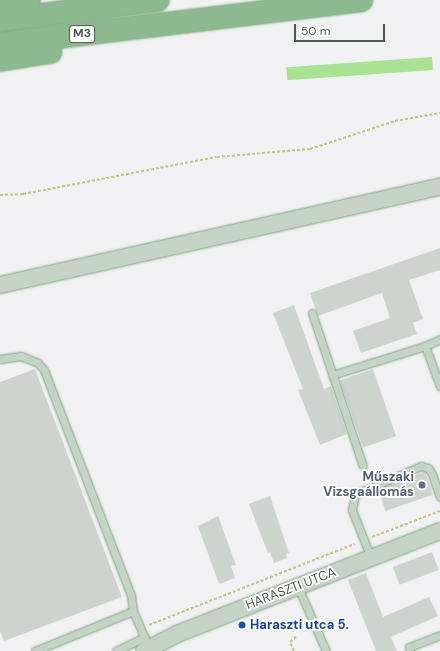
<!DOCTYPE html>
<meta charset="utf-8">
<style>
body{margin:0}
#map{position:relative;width:440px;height:651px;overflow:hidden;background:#f1f0f2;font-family:"DM Sans",sans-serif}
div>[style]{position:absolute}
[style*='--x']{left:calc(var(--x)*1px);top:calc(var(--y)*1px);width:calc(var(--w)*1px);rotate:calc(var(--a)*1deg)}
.water>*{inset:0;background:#a8e394;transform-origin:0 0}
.building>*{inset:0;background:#cdd4ce;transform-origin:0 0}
.path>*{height:2px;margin-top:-1px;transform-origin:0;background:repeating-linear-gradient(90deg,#c2c67e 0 3px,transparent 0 5px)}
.roads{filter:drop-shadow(0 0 1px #78a57b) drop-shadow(0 0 1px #78a57b)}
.service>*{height:7px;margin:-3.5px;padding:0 3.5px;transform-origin:3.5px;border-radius:3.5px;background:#c5d3c5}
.tertiary>*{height:16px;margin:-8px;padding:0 8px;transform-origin:8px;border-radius:8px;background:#c5d3c5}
.motorway>*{height:22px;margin:-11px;padding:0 11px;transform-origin:11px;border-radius:11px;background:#8db98f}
.dots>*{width:11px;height:11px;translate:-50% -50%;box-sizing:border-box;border:2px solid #fff;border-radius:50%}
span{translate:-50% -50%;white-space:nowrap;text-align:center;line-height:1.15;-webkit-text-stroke:3.5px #fff;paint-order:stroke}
.shield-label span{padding:1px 3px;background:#fff;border:1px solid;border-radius:3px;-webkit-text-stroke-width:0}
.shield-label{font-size:12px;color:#4a5b4a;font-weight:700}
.service-label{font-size:13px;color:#4e5e75;font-weight:700}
.right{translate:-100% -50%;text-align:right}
.street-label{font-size:13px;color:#4a5b4a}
.transit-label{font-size:13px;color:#164399;font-weight:700}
.left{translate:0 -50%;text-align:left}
.scale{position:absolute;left:294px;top:24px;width:91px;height:18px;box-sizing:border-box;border:2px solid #4a5b4a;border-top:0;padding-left:5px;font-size:12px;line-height:14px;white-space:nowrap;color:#4a5b4a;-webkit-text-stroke:3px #fff;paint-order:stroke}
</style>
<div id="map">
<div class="water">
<i style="left:432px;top:57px;width:13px;height:146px;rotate:86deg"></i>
</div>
<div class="building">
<i style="clip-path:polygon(440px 248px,440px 270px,409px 280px,423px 319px,413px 323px,417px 334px,361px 353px,353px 331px,390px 318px,382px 293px,318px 316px,310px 293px)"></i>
<i style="clip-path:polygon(294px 305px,324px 389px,331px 386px,347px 434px,320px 445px,298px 390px,303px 389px,273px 313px)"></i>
<i style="clip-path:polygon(35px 369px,122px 597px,4px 641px,0 631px,0 382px)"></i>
<i style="left:373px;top:369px;width:71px;height:35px;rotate:71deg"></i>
<i style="left:425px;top:472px;width:24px;height:50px;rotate:71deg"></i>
<i style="clip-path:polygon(270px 496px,289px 553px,286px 554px,287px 558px,274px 563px,270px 552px,268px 553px,249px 504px)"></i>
<i style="clip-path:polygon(218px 516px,236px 565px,231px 566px,235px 578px,219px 584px,198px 526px)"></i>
<i style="left:432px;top:552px;width:19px;height:42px;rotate:69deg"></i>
<i style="clip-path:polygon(366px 573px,383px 617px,429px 597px,438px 616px,391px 637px,397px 651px,376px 651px,348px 580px)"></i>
</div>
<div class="path">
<i style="--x:0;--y:195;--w:23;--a:-2"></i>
<i style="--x:23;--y:194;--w:197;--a:-10.8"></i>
<i style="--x:217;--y:157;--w:93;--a:-4.9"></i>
<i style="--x:310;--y:149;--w:89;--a:-18.2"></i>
<i style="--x:395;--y:121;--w:46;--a:-10.1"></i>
<i style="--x:372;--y:537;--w:73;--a:-20.9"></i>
<i style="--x:149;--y:625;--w:221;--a:-21.5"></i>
<i style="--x:294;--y:651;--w:10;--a:-114"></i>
<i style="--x:290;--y:642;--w:9;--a:-41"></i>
</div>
<div class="roads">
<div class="service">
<i style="--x:312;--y:313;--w:161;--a:71.6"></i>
<i style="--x:425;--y:346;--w:17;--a:-25"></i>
<i style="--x:0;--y:359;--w:21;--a:-8"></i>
<i style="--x:21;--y:356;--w:18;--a:22"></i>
<i style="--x:38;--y:363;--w:9;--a:49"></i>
<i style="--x:44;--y:370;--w:241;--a:68.9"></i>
<i style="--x:131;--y:595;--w:16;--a:83"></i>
<i style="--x:133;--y:611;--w:106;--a:157.8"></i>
<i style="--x:332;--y:375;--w:97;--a:-17.3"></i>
<i style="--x:425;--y:346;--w:43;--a:69.4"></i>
<i style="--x:371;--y:558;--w:52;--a:-111.6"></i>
<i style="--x:352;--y:510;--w:16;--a:-79"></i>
<i style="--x:355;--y:494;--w:72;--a:-23"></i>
<i style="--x:421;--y:466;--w:7;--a:16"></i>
<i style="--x:428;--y:468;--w:7;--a:56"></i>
<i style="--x:432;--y:474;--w:24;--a:71"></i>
<i style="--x:298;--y:587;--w:70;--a:66.4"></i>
<i style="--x:133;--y:611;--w:40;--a:66.6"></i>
<i style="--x:116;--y:651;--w:32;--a:-26"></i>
<i style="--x:410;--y:651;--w:4;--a:-104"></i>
<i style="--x:409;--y:647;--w:33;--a:-21"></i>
</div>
<div class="tertiary">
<i style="--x:0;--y:285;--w:451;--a:-12.6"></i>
<i style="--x:144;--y:651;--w:37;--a:-27"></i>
<i style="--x:177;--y:634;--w:282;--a:-21.4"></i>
</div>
<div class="motorway">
<i style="--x:0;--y:3;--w:29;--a:-6"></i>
<i style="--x:0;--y:20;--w:159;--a:-7.2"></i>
<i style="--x:0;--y:44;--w:364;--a:-6.9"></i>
<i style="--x:0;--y:60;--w:51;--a:-9.1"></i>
</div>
</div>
<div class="dots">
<i style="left:422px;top:485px;background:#5c6f8a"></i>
<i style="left:242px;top:625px;background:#1a4fb4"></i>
</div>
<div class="shield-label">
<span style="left:82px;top:34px">M3</span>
</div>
<div class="service-label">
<span class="right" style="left:414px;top:485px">Műszaki<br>Vizsgaállomás</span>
</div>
<div class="street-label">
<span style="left:291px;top:589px;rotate:-21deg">HARASZTI UTCA</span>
</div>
<div class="transit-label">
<span class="left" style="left:250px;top:625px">Haraszti utca 5.</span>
</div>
<div class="scale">50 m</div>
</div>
